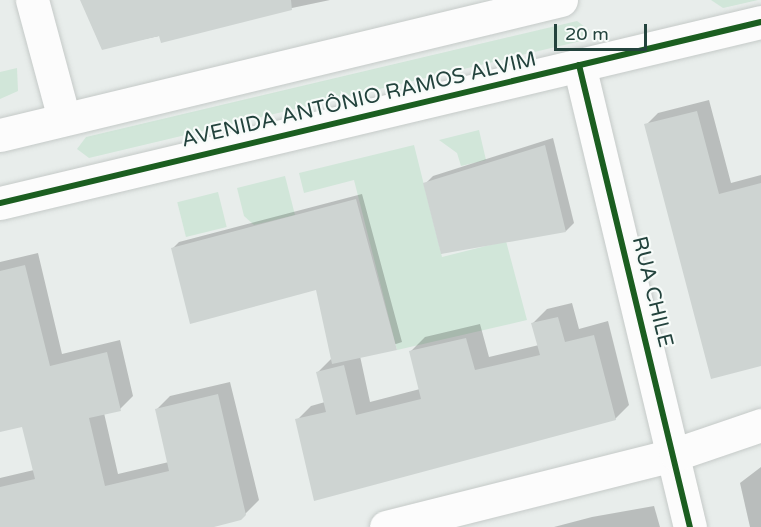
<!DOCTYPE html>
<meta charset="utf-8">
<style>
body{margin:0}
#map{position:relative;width:761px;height:527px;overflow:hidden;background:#e8edeb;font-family:"Varela Round",sans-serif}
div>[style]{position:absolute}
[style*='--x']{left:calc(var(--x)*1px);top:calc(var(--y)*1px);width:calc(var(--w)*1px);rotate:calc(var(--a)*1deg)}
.green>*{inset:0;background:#d1e6d9;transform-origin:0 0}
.shadow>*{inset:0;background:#0003}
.building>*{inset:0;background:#ced4d2}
.roads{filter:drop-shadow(0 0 2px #c5cac8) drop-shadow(0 0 2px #c5cac8)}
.minor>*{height:33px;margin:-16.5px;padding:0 16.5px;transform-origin:16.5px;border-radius:16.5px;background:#fcfcfc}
.tertiary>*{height:33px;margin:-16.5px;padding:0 16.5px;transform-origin:16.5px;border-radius:16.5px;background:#fcfcfc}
.cycleway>*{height:6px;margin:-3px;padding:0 3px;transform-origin:3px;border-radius:3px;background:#1b5e20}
span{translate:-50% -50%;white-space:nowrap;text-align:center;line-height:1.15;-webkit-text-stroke:4.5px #f7fbf9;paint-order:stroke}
.street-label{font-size:21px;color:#23433d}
.scale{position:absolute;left:554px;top:24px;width:93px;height:27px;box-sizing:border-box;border:3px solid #23433d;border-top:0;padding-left:8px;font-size:18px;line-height:21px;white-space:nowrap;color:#23433d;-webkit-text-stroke:4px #f7fbf9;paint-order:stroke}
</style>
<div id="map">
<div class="green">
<i style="clip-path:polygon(711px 0,758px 0,723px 8px)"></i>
<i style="clip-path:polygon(577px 21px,589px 30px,581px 41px,89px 158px,77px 149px,86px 137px)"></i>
<i style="clip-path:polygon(17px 68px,18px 91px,0 99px,0 72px)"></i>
<i style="clip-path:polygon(479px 130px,486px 160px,461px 166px,457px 153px,439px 140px)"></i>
<i style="clip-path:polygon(414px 145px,442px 257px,506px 241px,527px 320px,397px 350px,354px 180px,304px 193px,299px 173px)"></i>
<i style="clip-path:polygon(285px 176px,295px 215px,254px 225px,244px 216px,237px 188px)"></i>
<i style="left:218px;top:192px;width:36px;height:42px;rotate:76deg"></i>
</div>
<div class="shadow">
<i style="clip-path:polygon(81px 0,330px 0,102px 48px)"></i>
<i style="clip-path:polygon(709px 100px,731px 183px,761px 175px,761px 365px,646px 125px,658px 113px)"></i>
<i style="clip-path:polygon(553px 138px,574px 223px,566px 231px,425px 184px,433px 176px)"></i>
<i style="clip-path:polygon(362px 194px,402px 342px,360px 356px,370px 402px,420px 389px,411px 351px,425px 337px,480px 324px,489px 357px,539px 345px,533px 323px,547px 309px,572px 303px,579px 329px,608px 321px,629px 405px,615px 419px,316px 499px,297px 420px,311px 406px,325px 402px,318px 372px,332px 358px,317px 288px,173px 248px,179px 242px)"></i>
<i style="clip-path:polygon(38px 253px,62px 354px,120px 340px,133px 396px,120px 409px,104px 413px,118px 474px,169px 462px,157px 409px,170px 396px,230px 382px,259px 500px,240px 519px,206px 527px,0 527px,0 478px,34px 470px,23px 426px,0 421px,0 262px)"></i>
<i style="clip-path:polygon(761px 467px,761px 527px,750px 527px,740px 483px)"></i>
<i style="clip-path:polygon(654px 506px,660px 527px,554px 527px,592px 517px)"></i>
</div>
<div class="building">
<i style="clip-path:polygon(80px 0,291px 0,292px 10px,161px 43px,159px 36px,102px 50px)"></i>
<i style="clip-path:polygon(697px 111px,719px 194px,761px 183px,761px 366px,711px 379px,644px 124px)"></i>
<i style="clip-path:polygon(545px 145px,566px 232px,441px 254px,423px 183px)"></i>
<i style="clip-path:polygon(356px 199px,397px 350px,332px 364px,316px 290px,190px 324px,171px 248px)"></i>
<i style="clip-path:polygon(25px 265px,50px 366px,107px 352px,121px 411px,89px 418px,105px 486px,169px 471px,155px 409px,218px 394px,246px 515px,241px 520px,214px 527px,0 527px,0 487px,35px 479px,22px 427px,0 432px,0 271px)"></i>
<i style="clip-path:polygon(558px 317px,565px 342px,594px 335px,616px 420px,314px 501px,295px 419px,326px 412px,316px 372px,344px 365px,356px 415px,421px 399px,409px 351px,466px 338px,475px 370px,540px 355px,531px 323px)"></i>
</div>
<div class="roads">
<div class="minor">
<i style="--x:32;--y:0;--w:123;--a:74.9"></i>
<i style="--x:579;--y:65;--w:475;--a:76.5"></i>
<i style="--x:386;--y:527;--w:299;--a:-14.1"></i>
<i style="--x:676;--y:454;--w:90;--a:-18.8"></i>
</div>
<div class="tertiary">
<i style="--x:0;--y:135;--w:577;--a:-13.53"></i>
<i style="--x:0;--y:203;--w:782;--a:-13.38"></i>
</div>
</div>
<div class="cycleway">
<i style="--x:579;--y:65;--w:475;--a:76.5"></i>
<i style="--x:0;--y:203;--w:782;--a:-13.38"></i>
</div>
<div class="street-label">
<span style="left:359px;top:100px;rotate:-13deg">AVENIDA ANTÔNIO RAMOS ALVIM</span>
<span style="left:652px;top:292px;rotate:76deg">RUA CHILE</span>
</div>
<div class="scale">20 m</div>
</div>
